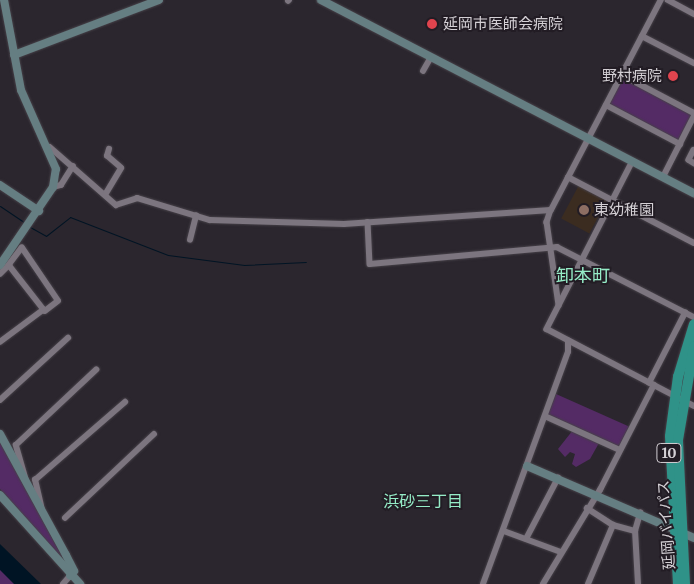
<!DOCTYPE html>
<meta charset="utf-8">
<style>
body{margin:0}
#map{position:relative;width:694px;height:584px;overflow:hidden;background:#2b262e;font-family:Merriweather,"Noto Sans JP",serif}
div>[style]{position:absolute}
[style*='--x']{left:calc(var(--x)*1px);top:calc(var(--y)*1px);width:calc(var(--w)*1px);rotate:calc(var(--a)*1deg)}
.education>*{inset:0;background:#3b2c20;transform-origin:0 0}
.green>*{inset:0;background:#542b65;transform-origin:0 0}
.water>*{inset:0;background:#001424}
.stream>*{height:1px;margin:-0.5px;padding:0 0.5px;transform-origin:0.5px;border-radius:0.5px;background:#001424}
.roads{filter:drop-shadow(0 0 1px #464148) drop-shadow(0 0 1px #464148)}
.street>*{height:5.5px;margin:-2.75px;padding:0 2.75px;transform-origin:2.75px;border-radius:2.75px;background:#7c757f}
.secondary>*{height:8px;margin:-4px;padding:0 4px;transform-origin:4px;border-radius:4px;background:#657e82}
.highway>*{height:10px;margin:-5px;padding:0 5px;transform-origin:5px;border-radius:5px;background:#2f9288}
.dots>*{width:14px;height:14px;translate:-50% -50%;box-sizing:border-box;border:2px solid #221c24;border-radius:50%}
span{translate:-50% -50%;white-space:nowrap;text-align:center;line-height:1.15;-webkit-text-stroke:4px #221c24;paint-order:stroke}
.shield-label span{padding:1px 4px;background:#221c24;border:1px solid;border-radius:4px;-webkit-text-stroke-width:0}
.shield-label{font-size:14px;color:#d4d0d5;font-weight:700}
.poi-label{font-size:15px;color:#d4d0d5}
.left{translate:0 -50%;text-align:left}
.right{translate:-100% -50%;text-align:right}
.street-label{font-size:15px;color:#d4d0d5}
.neighbourhood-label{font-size:16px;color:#95ecc7}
.quarter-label{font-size:18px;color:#95ecc7}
</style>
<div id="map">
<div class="education">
<i style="left:579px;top:185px;width:32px;height:38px;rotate:28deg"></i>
</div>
<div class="green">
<i style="left:623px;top:78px;width:79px;height:30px;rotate:28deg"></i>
<i style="left:556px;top:394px;width:80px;height:22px;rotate:24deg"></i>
<i style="clip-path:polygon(573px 430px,599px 443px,590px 459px,576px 467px,572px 464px,575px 454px,570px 452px,565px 457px,558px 449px)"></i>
<i style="clip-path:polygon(0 441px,66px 564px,64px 566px,0 489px)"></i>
<i style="clip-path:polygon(0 568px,15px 584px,0 584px)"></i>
</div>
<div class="water">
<i style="clip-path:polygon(0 544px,41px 584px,14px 584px,0 570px)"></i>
</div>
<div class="stream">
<i style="--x:0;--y:206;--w:30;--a:34"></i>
<i style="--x:30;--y:227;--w:18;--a:29"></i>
<i style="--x:46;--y:236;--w:31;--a:-38"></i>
<i style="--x:70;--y:217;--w:105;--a:21.2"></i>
<i style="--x:168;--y:255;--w:77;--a:7.5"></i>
<i style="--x:244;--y:265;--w:62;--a:-2.8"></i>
</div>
<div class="roads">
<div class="street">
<i style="--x:668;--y:0;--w:30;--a:28"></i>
<i style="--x:288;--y:1;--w:1;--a:-45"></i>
<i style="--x:642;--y:36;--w:59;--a:27.4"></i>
<i style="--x:423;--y:71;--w:16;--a:-60"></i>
<i style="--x:622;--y:75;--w:81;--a:27.8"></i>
<i style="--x:606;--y:105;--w:84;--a:27.8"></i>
<i style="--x:50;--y:147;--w:88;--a:41.3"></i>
<i style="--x:116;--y:205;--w:22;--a:-18"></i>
<i style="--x:137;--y:198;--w:76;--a:16.8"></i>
<i style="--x:210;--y:220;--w:134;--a:1.7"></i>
<i style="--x:344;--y:224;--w:207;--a:-3.9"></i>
<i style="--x:551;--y:210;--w:237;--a:-62.4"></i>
<i style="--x:694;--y:150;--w:11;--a:117"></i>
<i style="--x:689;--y:160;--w:6;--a:31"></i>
<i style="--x:633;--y:161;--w:189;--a:117.1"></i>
<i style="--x:547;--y:329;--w:166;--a:27.6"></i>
<i style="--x:568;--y:177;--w:142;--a:27.6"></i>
<i style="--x:663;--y:177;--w:68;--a:-63.1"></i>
<i style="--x:53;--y:187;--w:8;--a:-14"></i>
<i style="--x:61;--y:185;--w:22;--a:-58"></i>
<i style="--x:105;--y:195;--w:31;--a:-59"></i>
<i style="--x:121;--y:168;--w:18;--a:-139"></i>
<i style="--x:107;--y:156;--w:7;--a:-74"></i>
<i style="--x:551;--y:210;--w:13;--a:108"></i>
<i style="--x:547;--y:222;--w:84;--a:81.8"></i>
<i style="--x:368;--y:222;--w:42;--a:87.3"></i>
<i style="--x:370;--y:264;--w:188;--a:-5.2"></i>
<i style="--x:557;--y:247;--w:154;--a:27.1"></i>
<i style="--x:190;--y:240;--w:25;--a:-76"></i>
<i style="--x:0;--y:274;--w:13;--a:-45"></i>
<i style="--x:9;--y:265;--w:58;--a:52"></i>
<i style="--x:45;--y:311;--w:16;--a:-38"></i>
<i style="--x:58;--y:301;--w:64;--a:-124.2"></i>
<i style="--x:22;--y:248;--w:21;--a:127"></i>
<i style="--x:0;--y:342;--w:54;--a:-36.7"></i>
<i style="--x:649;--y:383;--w:79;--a:-62.8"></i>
<i style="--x:0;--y:400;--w:92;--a:-42.4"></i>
<i style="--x:545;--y:416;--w:82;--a:24.4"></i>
<i style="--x:26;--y:481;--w:37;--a:-106"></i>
<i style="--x:16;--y:445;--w:110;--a:-43.2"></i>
<i style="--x:587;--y:508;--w:31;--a:33"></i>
<i style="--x:613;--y:525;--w:23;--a:15"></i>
<i style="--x:42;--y:510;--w:31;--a:-103"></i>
<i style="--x:35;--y:480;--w:119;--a:-40.9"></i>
<i style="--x:65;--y:518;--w:122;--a:-43.3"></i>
<i style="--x:504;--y:531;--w:61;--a:20.2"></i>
<i style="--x:526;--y:539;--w:69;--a:-62.3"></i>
<i style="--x:63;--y:584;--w:11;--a:-49"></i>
<i style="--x:483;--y:584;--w:247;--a:-69.9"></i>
<i style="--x:568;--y:352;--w:11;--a:-90"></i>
<i style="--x:543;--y:584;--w:110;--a:-58.8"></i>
<i style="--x:600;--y:490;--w:118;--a:-62.8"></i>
<i style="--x:588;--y:584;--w:64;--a:-67"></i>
<i style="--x:638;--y:584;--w:53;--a:-93.2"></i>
<i style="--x:635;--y:531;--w:19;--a:-74"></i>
</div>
<div class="secondary">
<i style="--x:321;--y:0;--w:420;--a:27.4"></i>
<i style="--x:14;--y:55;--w:155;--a:-20.8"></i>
<i style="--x:0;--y:185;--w:47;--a:33.7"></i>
<i style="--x:0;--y:265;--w:94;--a:-55.8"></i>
<i style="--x:53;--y:187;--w:18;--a:-81"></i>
<i style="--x:56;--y:169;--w:86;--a:-113.9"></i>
<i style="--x:21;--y:90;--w:92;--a:-100.7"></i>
<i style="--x:0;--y:434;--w:138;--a:61.4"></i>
<i style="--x:66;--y:555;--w:18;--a:63"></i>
<i style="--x:74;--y:571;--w:6;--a:129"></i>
<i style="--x:527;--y:466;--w:182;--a:23.3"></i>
<i style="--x:0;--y:495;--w:120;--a:48"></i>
</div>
<div class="highway">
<i style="--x:678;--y:584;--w:148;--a:-93.1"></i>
<i style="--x:670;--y:436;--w:60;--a:-82.3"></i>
<i style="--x:678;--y:377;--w:55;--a:-73.2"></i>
<i style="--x:685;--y:584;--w:144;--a:-92.8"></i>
<i style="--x:678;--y:440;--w:95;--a:-80.3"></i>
</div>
</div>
<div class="dots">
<i style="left:432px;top:24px;background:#e0444e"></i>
<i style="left:673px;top:76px;background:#e0444e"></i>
<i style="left:584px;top:210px;background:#8d6e63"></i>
</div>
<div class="shield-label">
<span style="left:669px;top:453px">10</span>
</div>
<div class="poi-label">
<span class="left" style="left:443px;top:24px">延岡市医師会病院</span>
<span class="right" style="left:662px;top:76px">野村病院</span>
<span class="left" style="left:594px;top:210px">東幼稚園</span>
</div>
<div class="street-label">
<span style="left:666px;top:525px;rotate:-94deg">延岡バイパス</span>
</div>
<div class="neighbourhood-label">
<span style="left:423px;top:501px">浜砂三丁目</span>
</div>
<div class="quarter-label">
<span style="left:583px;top:276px">卸本町</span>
</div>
</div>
